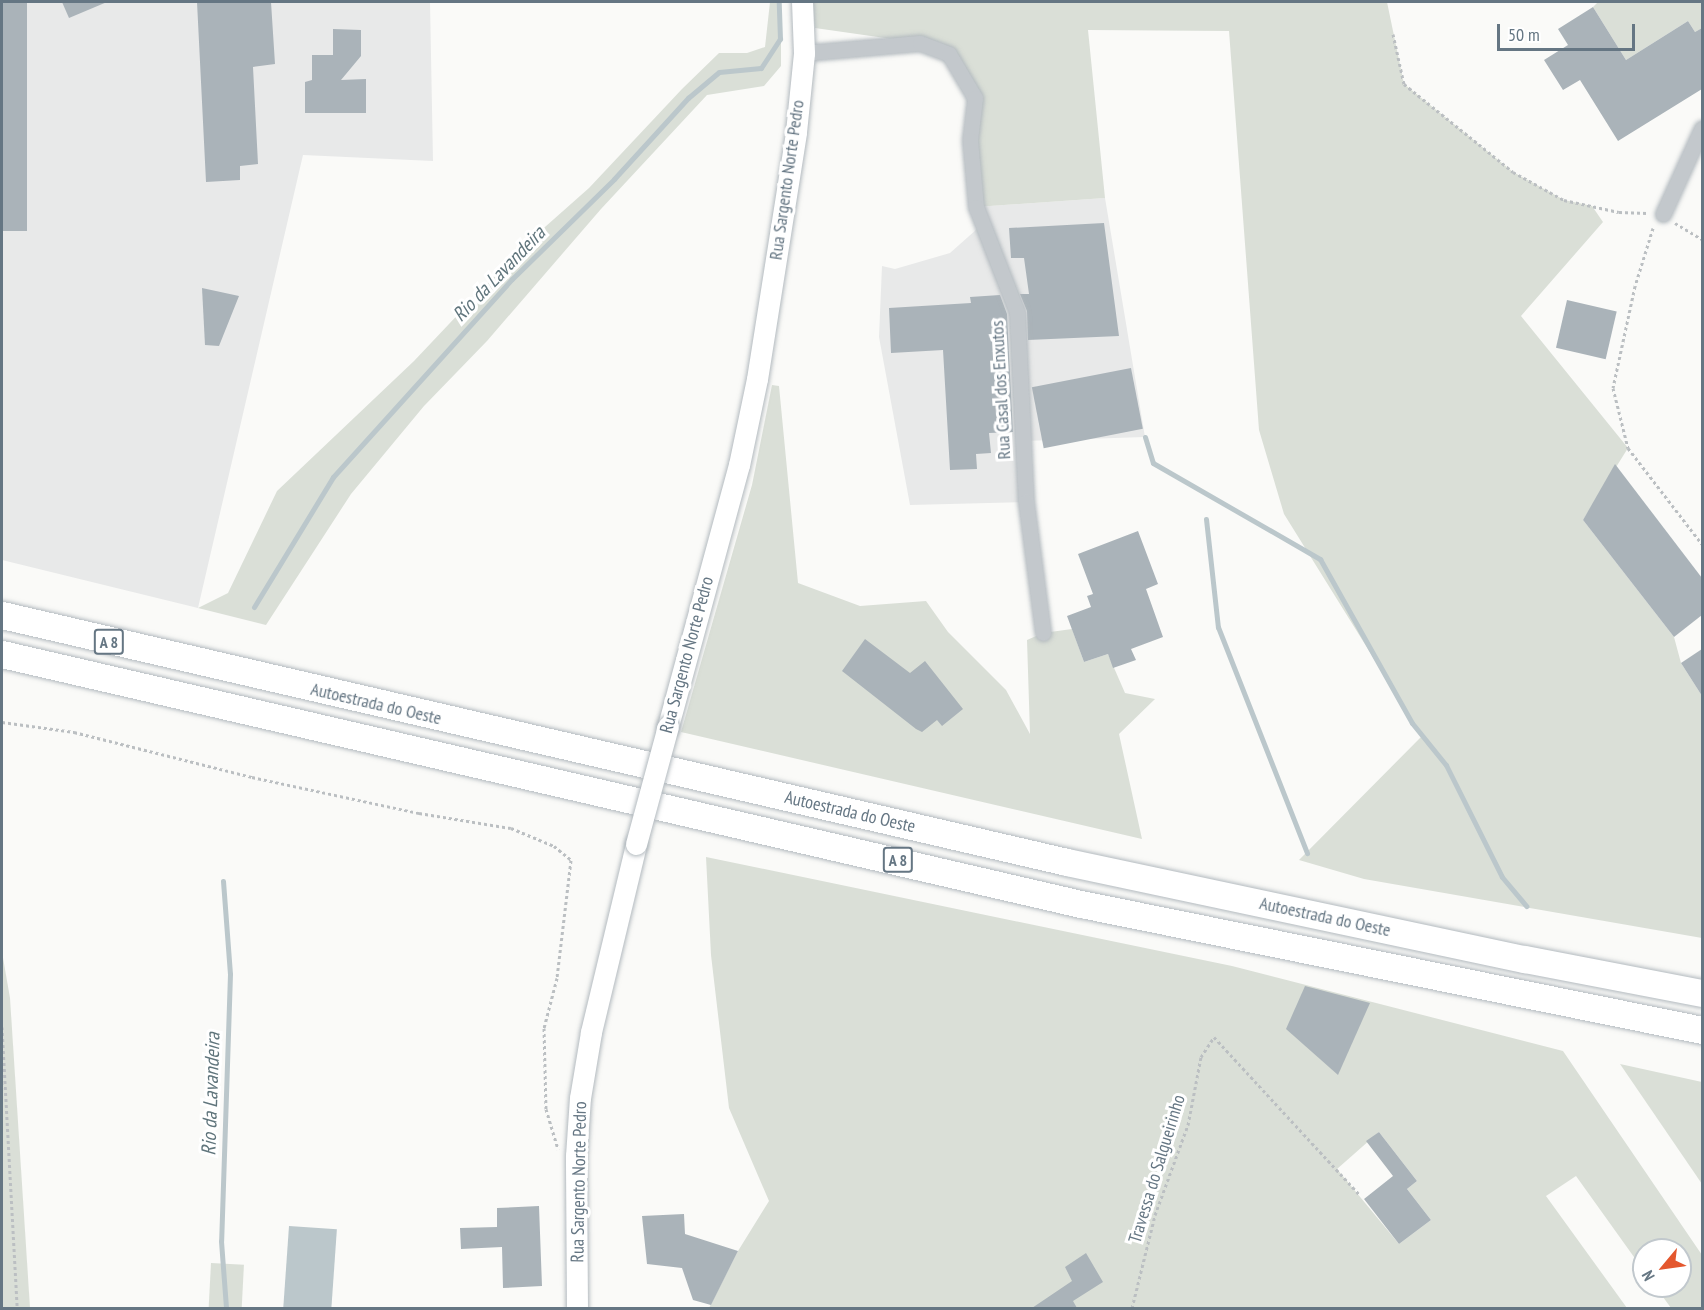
<!DOCTYPE html>
<style>
body{margin:0}
#map{position:relative;width:1704px;height:1310px;overflow:hidden;background:#fafaf8;font-family:"PT Sans Narrow",sans-serif}
div>[style]{position:absolute}
[style*='--x']{left:calc(var(--x)*1px);top:calc(var(--y)*1px);width:calc(var(--w)*1px);rotate:calc(var(--a)*1deg)}
.built>*{inset:0;background:#e8e9e9}
.green>*{inset:0;background:#dadfd7;transform-origin:0 0}
.water>*{inset:0;background:#bbc7cb;transform-origin:0 0}
.stream>*{height:5px;margin:-2.5px;padding:0 2.5px;transform-origin:2.5px;border-radius:2.5px;background:#bbc7cb}
.building>*{inset:0;background:#aab3b9;transform-origin:0 0}
.path>*{height:3px;margin-top:-1.5px;transform-origin:0;background:repeating-linear-gradient(90deg,#bbbfc2 0 3px,transparent 0 6px)}
.roads{filter:drop-shadow(0 0 2px #b3babf) drop-shadow(0 0 2px #b3babf)}
.street>*{height:15px;margin:-7.5px;padding:0 7.5px;transform-origin:7.5px;border-radius:7.5px;background:#c3c8cc}
.secondary>*{height:21px;margin:-10.5px;padding:0 10.5px;transform-origin:10.5px;border-radius:10.5px;background:#fff}
.highway>*{height:27px;margin:-13.5px;padding:0 13.5px;transform-origin:13.5px;border-radius:13.5px;background:#fff}
.bridges{filter:drop-shadow(0 0 2px #b3babf) drop-shadow(0 0 2px #b3babf)}
.secondary-bridge>*{height:21px;margin:-10.5px;padding:0 10.5px;transform-origin:10.5px;border-radius:10.5px;background:#fff}
span{translate:-50% -50%;white-space:nowrap;text-align:center;line-height:1.15;-webkit-text-stroke:6px #fff;paint-order:stroke}
.shield-label span{padding:2px 4px;background:#fff;border:2px solid;border-radius:4px;-webkit-text-stroke-width:0}
.shield-label{font-size:16px;color:#657683;font-weight:700}
.street-label{font-size:18px;color:#657683}
.water-label{font-size:20px;color:#60757c;font-style:italic}
.frame{position:absolute;inset:0;border:3px solid #657683;pointer-events:none}
.north{position:absolute;left:1632px;top:1238px;width:60px;height:60px;box-sizing:border-box;background:#fff;border:2px solid #c1c8cd;border-radius:50%;rotate:241deg;font-size:16px;font-weight:700;line-height:24px;text-align:center;color:#657683}
.north::after{content:'';display:block;margin:auto;width:21px;height:27px;background:#e4572e;clip-path:polygon(50% 0,100% 100%,50% 72%,0 100%)}
.scale{position:absolute;left:1497px;top:24px;width:138px;height:27px;box-sizing:border-box;border:3px solid #657683;border-top:0;padding-left:8px;font-size:18px;line-height:21px;white-space:nowrap;color:#657683;-webkit-text-stroke:4px #fff;paint-order:stroke}
</style>
<div id="map">
<div class="built">
<i style="clip-path:polygon(2px 2px,430px 2px,433px 161px,303px 155px,198px 608px,2px 560px)"></i>
<i style="clip-path:polygon(1105px 198px,1145px 437px,1023px 441px,1026px 502px,910px 505px,879px 337px,882px 266px,895px 269px,950px 253px,977px 229px,976px 207px)"></i>
</div>
<div class="green">
<i style="clip-path:polygon(770px 2px,781px 2px,781px 66px,764px 86px,707px 95px,601px 209px,487px 341px,424px 406px,351px 494px,266px 625px,198px 608px,228px 593px,277px 491px,414px 361px,519px 250px,589px 188px,682px 89px,719px 53px,747px 53px,765px 47px)"></i>
<i style="clip-path:polygon(812px 2px,1387px 2px,1404px 84px,1513px 172px,1564px 200px,1592px 206px,1603px 222px,1521px 316px,1628px 448px,1583px 520px,1674px 637px,1681px 663px,1702px 696px,1702px 938px,1364px 879px,1299px 860px,1422px 736px,1284px 514px,1259px 430px,1229px 31px,1088px 30px,1105px 198px,976px 207px,975px 98px,949px 54px,920px 43px,815px 28px)"></i>
<i style="clip-path:polygon(1598px 2px,1702px 2px,1702px 28px,1695px 32px,1688px 21px,1626px 60px,1593px 7px)"></i>
<i style="clip-path:polygon(772px 385px,779px 386px,798px 583px,860px 606px,926px 601px,948px 632px,1006px 690px,1030px 734px,1027px 640px,1043px 633px,1072px 629px,1084px 662px,1108px 654px,1125px 693px,1155px 699px,1119px 734px,1142px 839px,681px 732px,752px 485px)"></i>
<i style="clip-path:polygon(evenodd,706px 857px,1232px 966px,1563px 1051px,1702px 1255px,1702px 1308px,1671px 1308px,1655px 1286px,1680px 1286px,1680px 1250px,1644px 1250px,1644px 1271px,1576px 1176px,1546px 1196px,1627px 1308px,709px 1308px,738px 1251px,769px 1201px,729px 1108px,711px 955px,706px 857px,1379px 1132px,1417px 1181px,1407px 1189px,1431px 1220px,1399px 1244px,1337px 1169px,1379px 1132px)"></i>
<i style="clip-path:polygon(2px 952px,10px 998px,30px 1308px,2px 1308px)"></i>
<i style="clip-path:polygon(1620px 1064px,1702px 1082px,1702px 1184px)"></i>
<i style="left:211px;top:1263px;width:33px;height:45px;rotate:3deg"></i>
</div>
<div class="water">
<i style="left:289px;top:1226px;width:48px;height:82px;rotate:4deg"></i>
</div>
<div class="stream">
<i style="--x:1145;--y:437;--w:27;--a:73"></i>
<i style="--x:1153;--y:463;--w:193;--a:29.9"></i>
<i style="--x:1320;--y:559;--w:188;--a:60.7"></i>
<i style="--x:1412;--y:723;--w:54;--a:51"></i>
<i style="--x:1446;--y:765;--w:125;--a:63.4"></i>
<i style="--x:1502;--y:877;--w:38;--a:50"></i>
<i style="--x:1206;--y:519;--w:109;--a:83.7"></i>
<i style="--x:1218;--y:627;--w:243;--a:68.5"></i>
<i style="--x:254;--y:607;--w:152;--a:-58.7"></i>
<i style="--x:333;--y:477;--w:267;--a:-47.9"></i>
<i style="--x:512;--y:279;--w:143;--a:-44.4"></i>
<i style="--x:614;--y:179;--w:110;--a:-47.6"></i>
<i style="--x:688;--y:98;--w:40;--a:-40"></i>
<i style="--x:719;--y:72;--w:42;--a:-5.4"></i>
<i style="--x:761;--y:68;--w:35;--a:-57"></i>
<i style="--x:780;--y:39;--w:37;--a:-92"></i>
<i style="--x:223;--y:881;--w:93;--a:85.7"></i>
<i style="--x:230;--y:974;--w:267;--a:91.9"></i>
<i style="--x:221;--y:1241;--w:67;--a:85.7"></i>
</div>
<div class="building">
<i style="left:2px;top:2px;width:25px;height:229px"></i>
<i style="clip-path:polygon(62px 2px,107px 2px,69px 18px)"></i>
<i style="clip-path:polygon(197px 2px,271px 2px,275px 64px,253px 67px,258px 164px,240px 166px,240px 180px,206px 182px)"></i>
<i style="clip-path:polygon(1593px 7px,1626px 60px,1688px 21px,1695px 32px,1702px 28px,1702px 89px,1618px 141px,1580px 80px,1563px 90px,1544px 60px,1568px 45px,1558px 29px)"></i>
<i style="clip-path:polygon(333px 29px,361px 30px,361px 56px,341px 80px,366px 79px,366px 113px,305px 113px,305px 82px,312px 80px,312px 55px,333px 55px)"></i>
<i style="clip-path:polygon(1104px 223px,1119px 336px,1028px 340px,1027px 311px,1020px 294px,1029px 294px,1024px 258px,1011px 258px,1009px 228px)"></i>
<i style="clip-path:polygon(202px 288px,239px 296px,219px 346px,205px 345px)"></i>
<i style="clip-path:polygon(1000px 295px,1007px 314px,1013px 432px,989px 433px,991px 453px,976px 454px,977px 469px,950px 470px,943px 350px,891px 353px,889px 308px,971px 303px,970px 297px)"></i>
<i style="left:1567px;top:300px;width:51px;height:49px;rotate:13deg"></i>
<i style="left:1131px;top:368px;width:62px;height:101px;rotate:79deg"></i>
<i style="clip-path:polygon(1615px 464px,1702px 578px,1702px 615px,1674px 637px,1583px 520px)"></i>
<i style="clip-path:polygon(1138px 531px,1158px 584px,1146px 589px,1163px 637px,1131px 649px,1136px 660px,1113px 668px,1108px 654px,1084px 662px,1067px 616px,1091px 607px,1087px 596px,1093px 594px,1078px 554px)"></i>
<i style="clip-path:polygon(865px 639px,910px 673px,925px 661px,963px 709px,942px 726px,937px 720px,922px 732px,916px 729px,842px 671px)"></i>
<i style="clip-path:polygon(1702px 649px,1702px 696px,1681px 663px)"></i>
<i style="clip-path:polygon(1305px 986px,1370px 1003px,1338px 1075px,1286px 1029px)"></i>
<i style="clip-path:polygon(1379px 1132px,1417px 1181px,1407px 1189px,1431px 1220px,1399px 1244px,1364px 1199px,1393px 1176px,1366px 1141px)"></i>
<i style="clip-path:polygon(539px 1206px,542px 1286px,503px 1288px,502px 1247px,461px 1249px,460px 1228px,497px 1227px,497px 1208px)"></i>
<i style="clip-path:polygon(684px 1214px,685px 1234px,738px 1251px,711px 1305px,693px 1300px,682px 1268px,647px 1264px,642px 1216px)"></i>
<i style="clip-path:polygon(1086px 1253px,1103px 1282px,1073px 1301px,1077px 1308px,1032px 1308px,1072px 1281px,1065px 1267px)"></i>
</div>
<div class="path">
<i style="--x:1393;--y:34;--w:51;--a:77.6"></i>
<i style="--x:1404;--y:84;--w:140;--a:38.9"></i>
<i style="--x:1513;--y:172;--w:58;--a:28.8"></i>
<i style="--x:1564;--y:200;--w:56;--a:12.3"></i>
<i style="--x:1619;--y:212;--w:28;--a:2"></i>
<i style="--x:1675;--y:223;--w:31;--a:31"></i>
<i style="--x:1653;--y:228;--w:61;--a:107.2"></i>
<i style="--x:1635;--y:286;--w:104;--a:102.2"></i>
<i style="--x:1613;--y:388;--w:62;--a:76"></i>
<i style="--x:1628;--y:448;--w:121;--a:52.4"></i>
<i style="--x:2;--y:722;--w:73;--a:7.9"></i>
<i style="--x:74;--y:732;--w:184;--a:14.2"></i>
<i style="--x:252;--y:777;--w:171;--a:12.2"></i>
<i style="--x:419;--y:813;--w:93;--a:9.3"></i>
<i style="--x:511;--y:828;--w:47;--a:22.7"></i>
<i style="--x:554;--y:846;--w:22;--a:39"></i>
<i style="--x:571;--y:860;--w:119;--a:96.8"></i>
<i style="--x:557;--y:978;--w:52;--a:104.6"></i>
<i style="--x:544;--y:1028;--w:81;--a:88.6"></i>
<i style="--x:546;--y:1109;--w:42;--a:73.3"></i>
<i style="--x:2;--y:1027;--w:281;--a:86.9"></i>
<i style="--x:1132;--y:1308;--w:96;--a:-76.1"></i>
<i style="--x:1155;--y:1215;--w:96;--a:-69.9"></i>
<i style="--x:1188;--y:1125;--w:69;--a:-79.2"></i>
<i style="--x:1201;--y:1057;--w:24;--a:-57"></i>
<i style="--x:1214;--y:1037;--w:214;--a:47.3"></i>
</div>
<div class="roads">
<div class="street">
<i style="--x:804;--y:53;--w:116;--a:-4.9"></i>
<i style="--x:920;--y:43;--w:31;--a:21"></i>
<i style="--x:949;--y:54;--w:51;--a:59.4"></i>
<i style="--x:975;--y:98;--w:42;--a:96.8"></i>
<i style="--x:970;--y:140;--w:67;--a:84.9"></i>
<i style="--x:976;--y:207;--w:113;--a:68.7"></i>
<i style="--x:1017;--y:312;--w:190;--a:87.3"></i>
<i style="--x:1026;--y:502;--w:132;--a:82.6"></i>
<i style="--x:1663;--y:214;--w:94;--a:-65.6"></i>
</div>
<div class="secondary">
<i style="--x:668;--y:726;--w:270;--a:-74.8"></i>
<i style="--x:739;--y:465;--w:88;--a:-78.2"></i>
<i style="--x:757;--y:379;--w:250;--a:-81"></i>
<i style="--x:796;--y:132;--w:79;--a:-84.2"></i>
<i style="--x:804;--y:53;--w:51;--a:-92.2"></i>
<i style="--x:577;--y:1308;--w:152;--a:-90.4"></i>
<i style="--x:576;--y:1156;--w:58;--a:-86.1"></i>
<i style="--x:580;--y:1098;--w:67;--a:-80.5"></i>
<i style="--x:591;--y:1032;--w:193;--a:-76.5"></i>
</div>
<div class="highway">
<i style="--x:2;--y:615;--w:1093;--a:13.06"></i>
<i style="--x:1067;--y:862;--w:468;--a:12"></i>
<i style="--x:1525;--y:959;--w:180;--a:10.9"></i>
<i style="--x:2;--y:654;--w:1108;--a:13.05"></i>
<i style="--x:1081;--y:904;--w:634;--a:11.47"></i>
</div>
</div>
<div class="bridges">
<div class="secondary-bridge">
<i style="--x:636;--y:844;--w:122;--a:-74.8"></i>
</div>
</div>
<div class="shield-label">
<span style="left:109px;top:642px">A 8</span>
<span style="left:898px;top:860px">A 8</span>
</div>
<div class="street-label">
<span style="left:787px;top:180px;rotate:-82deg">Rua Sargento Norte Pedro</span>
<span style="left:1001px;top:390px;rotate:-93deg">Rua Casal dos Enxutos</span>
<span style="left:687px;top:655px;rotate:-75deg">Rua Sargento Norte Pedro</span>
<span style="left:376px;top:704px;rotate:13deg">Autoestrada do Oeste</span>
<span style="left:850px;top:812px;rotate:13deg">Autoestrada do Oeste</span>
<span style="left:1325px;top:917px;rotate:12deg">Autoestrada do Oeste</span>
<span style="left:1157px;top:1169px;rotate:-73deg">Travessa do Salgueirinho</span>
<span style="left:579px;top:1182px;rotate:-89deg">Rua Sargento Norte Pedro</span>
</div>
<div class="water-label">
<span style="left:499px;top:274px;rotate:-46deg">Rio da Lavandeira</span>
<span style="left:211px;top:1094px;rotate:-88deg">Rio da Lavandeira</span>
</div>
<div class="frame"></div>
<div class="north">N</div>
<div class="scale">50 m</div>
</div>
